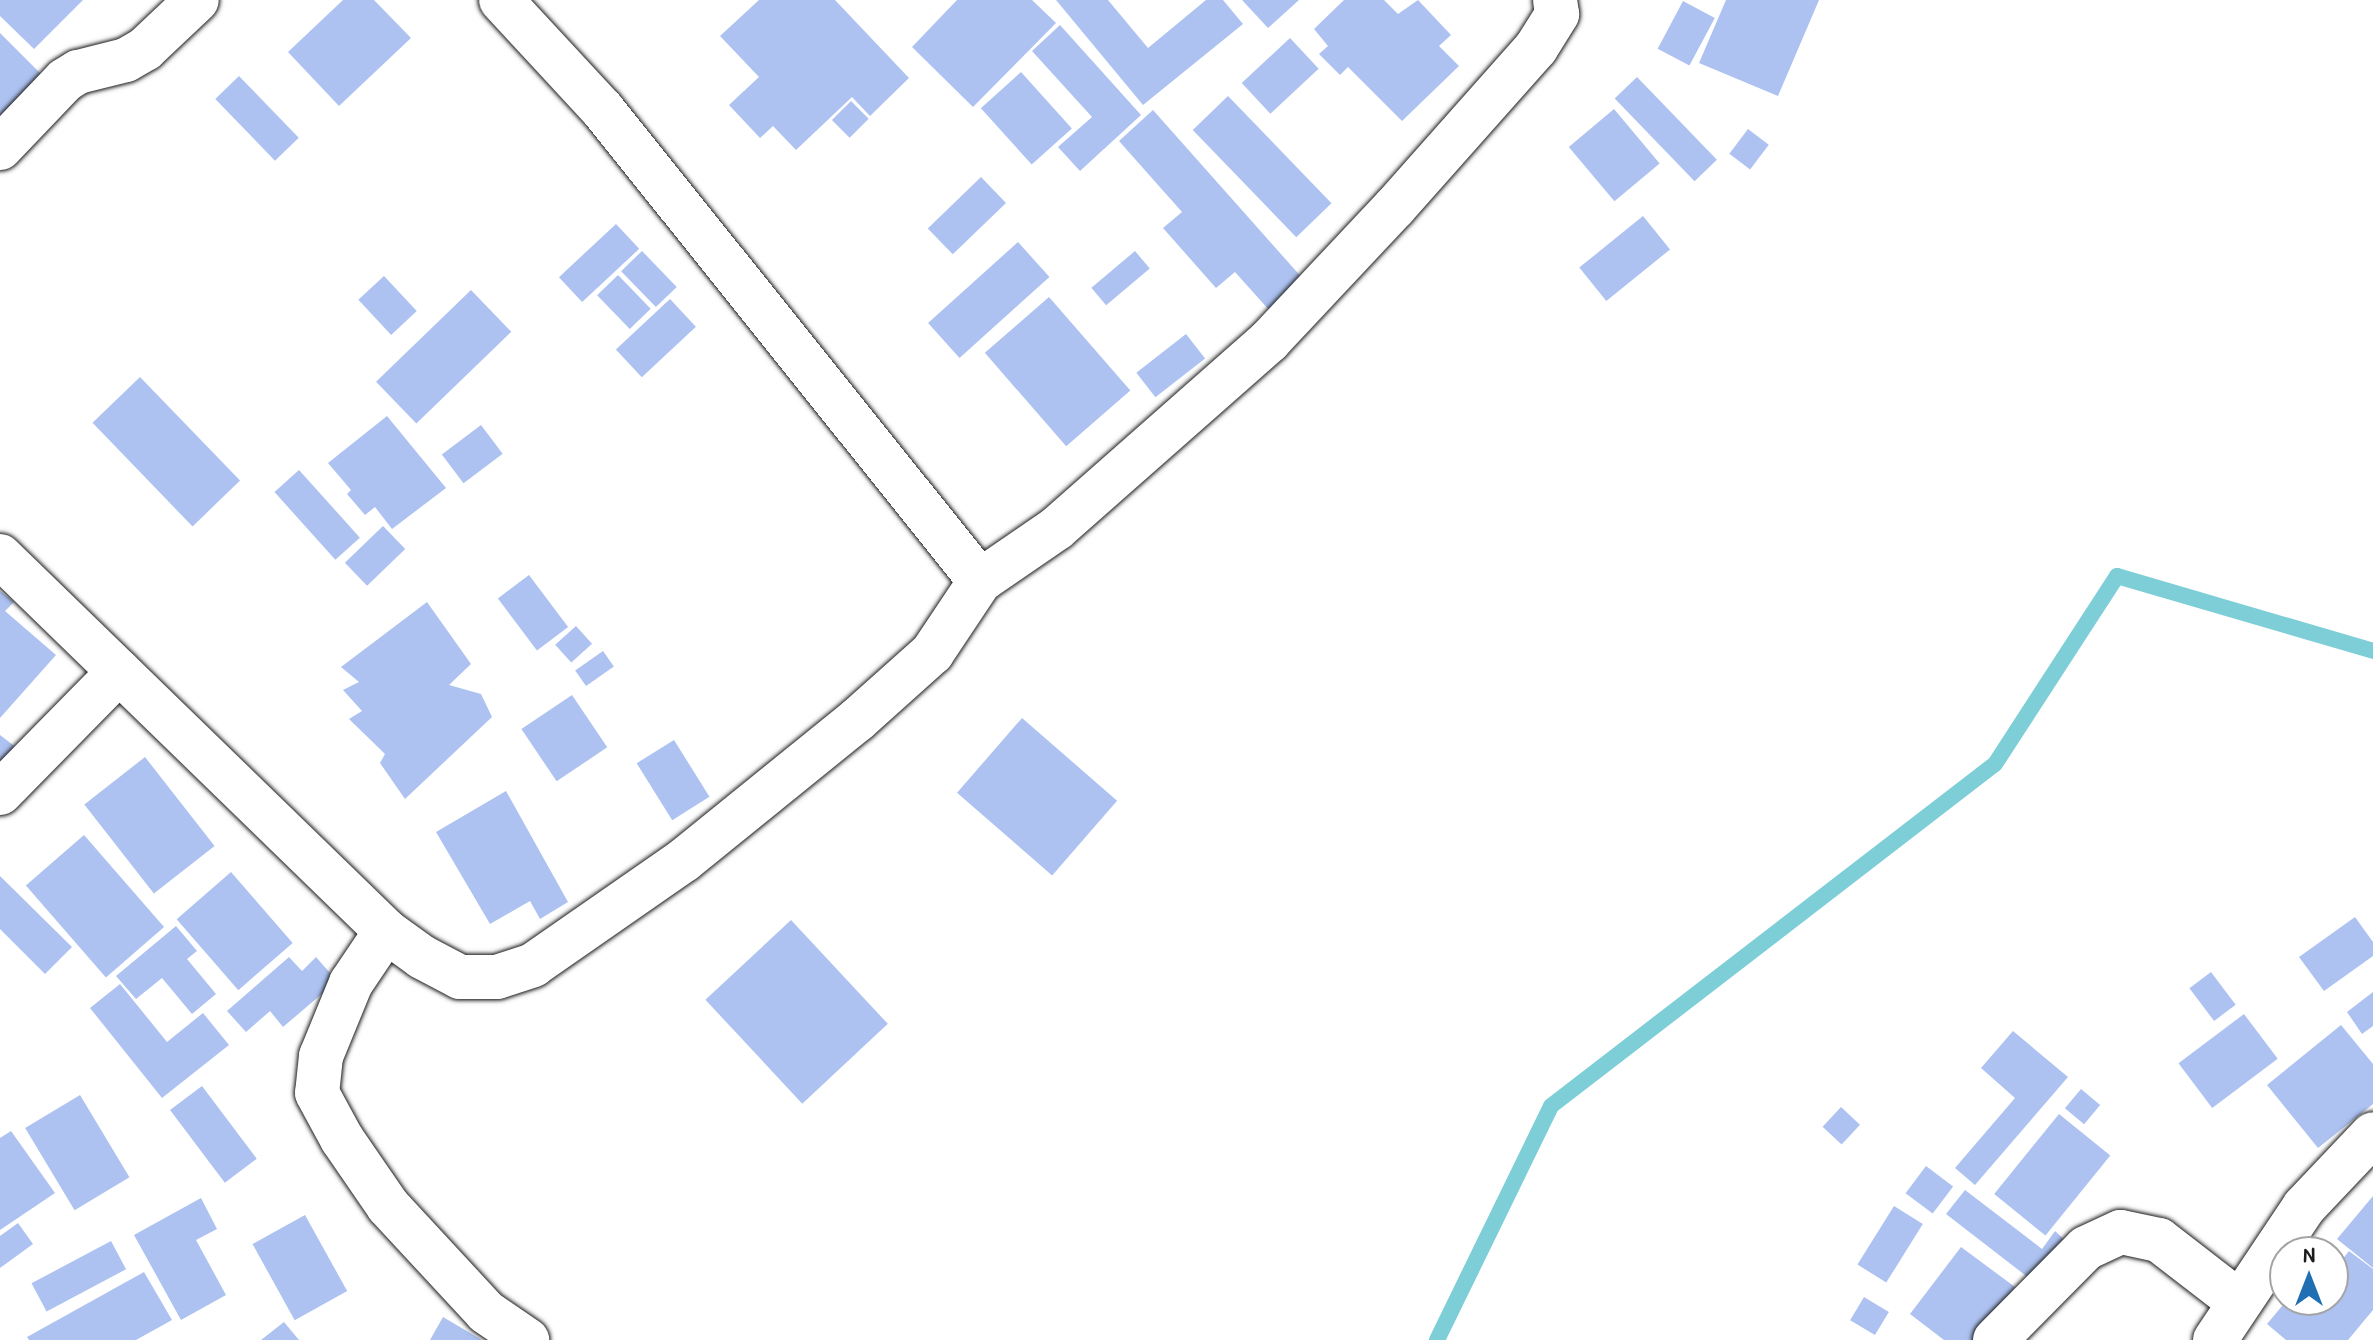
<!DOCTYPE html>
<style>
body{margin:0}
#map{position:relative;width:2373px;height:1340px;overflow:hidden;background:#fff;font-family:"Patrick Hand",sans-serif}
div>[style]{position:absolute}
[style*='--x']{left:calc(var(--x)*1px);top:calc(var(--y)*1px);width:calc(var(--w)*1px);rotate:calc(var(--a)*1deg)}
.stream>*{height:16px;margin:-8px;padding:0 8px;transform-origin:8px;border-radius:8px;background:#7dced7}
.building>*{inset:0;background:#adc2f1;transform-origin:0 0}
.roads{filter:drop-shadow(0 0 2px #1c1c1c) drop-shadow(0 0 2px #1c1c1c)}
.minor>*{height:44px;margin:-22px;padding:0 22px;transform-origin:22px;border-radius:22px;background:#fff}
span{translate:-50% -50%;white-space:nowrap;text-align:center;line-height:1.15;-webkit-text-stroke:6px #fff;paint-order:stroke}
.north{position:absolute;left:2269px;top:1236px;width:80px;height:80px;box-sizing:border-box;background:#fff;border:2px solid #a4a4a4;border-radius:50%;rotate:0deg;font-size:22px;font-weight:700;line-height:32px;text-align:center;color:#1c1c1c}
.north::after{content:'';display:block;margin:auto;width:28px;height:36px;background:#1f6fb2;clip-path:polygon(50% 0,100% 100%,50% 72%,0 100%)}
</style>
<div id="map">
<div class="stream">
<i style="--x:1437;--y:1340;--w:260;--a:-64"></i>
<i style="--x:1551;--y:1106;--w:560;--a:-37.61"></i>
<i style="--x:1995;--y:764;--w:224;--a:-57"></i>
<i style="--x:2117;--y:576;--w:267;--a:16.3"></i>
</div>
<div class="building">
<i style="clip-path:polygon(0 0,83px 0,34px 49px,0 16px)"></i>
<i style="clip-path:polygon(343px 0,374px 0,411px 38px,339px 106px,288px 52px)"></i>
<i style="clip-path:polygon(759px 0,835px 0,909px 78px,870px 116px,852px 97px,796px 150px,773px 126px,760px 138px,729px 105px,759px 77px,720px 36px)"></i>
<i style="clip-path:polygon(957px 0,1032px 0,1056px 23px,973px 107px,912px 47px)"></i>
<i style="clip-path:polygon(1056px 0,1108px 0,1148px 48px,1206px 0,1223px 0,1243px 24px,1143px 105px)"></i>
<i style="clip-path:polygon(1242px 0,1299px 0,1268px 28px)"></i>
<i style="clip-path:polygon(1344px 0,1384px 0,1398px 14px,1418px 0,1451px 35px,1439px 46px,1459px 66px,1402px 121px,1348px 67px,1340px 75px,1319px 54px,1328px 46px,1314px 29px)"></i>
<i style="clip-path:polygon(1726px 0,1819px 0,1778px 96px,1699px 63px)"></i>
<i style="left:1683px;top:1px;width:36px;height:54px;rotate:28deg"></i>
<i style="clip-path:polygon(1060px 25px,1141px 115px,1080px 171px,1058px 147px,1092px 117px,1032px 51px)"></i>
<i style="clip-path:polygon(0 33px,43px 76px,0 118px)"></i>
<i style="left:1290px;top:38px;width:42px;height:66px;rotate:47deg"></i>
<i style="left:1021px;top:72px;width:76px;height:54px;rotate:48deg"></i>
<i style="left:239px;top:76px;width:86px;height:33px;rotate:46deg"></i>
<i style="left:1637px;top:77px;width:115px;height:31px;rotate:46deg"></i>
<i style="left:1228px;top:96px;width:149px;height:49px;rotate:46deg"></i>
<i style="left:851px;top:101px;width:25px;height:27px;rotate:45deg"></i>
<i style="left:1614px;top:109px;width:71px;height:59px;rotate:50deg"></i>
<i style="clip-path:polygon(1153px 110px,1304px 280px,1270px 311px,1235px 272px,1216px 288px,1163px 228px,1182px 212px,1119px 141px)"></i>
<i style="left:1748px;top:129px;width:26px;height:31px;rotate:37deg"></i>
<i style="left:981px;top:177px;width:36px;height:74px;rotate:46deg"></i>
<i style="left:1643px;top:216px;width:43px;height:82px;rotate:51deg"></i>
<i style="left:616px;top:224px;width:34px;height:78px;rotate:47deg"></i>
<i style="left:1018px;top:242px;width:47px;height:121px;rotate:48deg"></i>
<i style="left:642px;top:251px;width:50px;height:29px;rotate:46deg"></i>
<i style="left:1135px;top:251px;width:23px;height:57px;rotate:50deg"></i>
<i style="left:618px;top:275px;width:47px;height:29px;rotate:46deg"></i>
<i style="left:384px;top:276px;width:48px;height:35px;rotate:47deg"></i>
<i style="left:471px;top:290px;width:58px;height:132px;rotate:46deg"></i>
<i style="left:1049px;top:297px;width:124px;height:85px;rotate:49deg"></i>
<i style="left:670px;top:299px;width:38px;height:74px;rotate:47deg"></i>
<i style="left:1186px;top:334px;width:31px;height:63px;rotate:52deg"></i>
<i style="left:140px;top:377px;width:144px;height:66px;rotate:46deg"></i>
<i style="clip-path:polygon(387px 416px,446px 488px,392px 529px,375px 507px,365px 515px,347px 494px,351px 490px,328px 463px)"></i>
<i style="left:481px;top:425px;width:36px;height:49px;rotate:53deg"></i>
<i style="left:299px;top:470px;width:91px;height:33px;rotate:48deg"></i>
<i style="left:383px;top:526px;width:32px;height:53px;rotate:46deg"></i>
<i style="left:529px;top:575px;width:65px;height:39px;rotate:53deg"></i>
<i style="clip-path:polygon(0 591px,14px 602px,5px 611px,56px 655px,0 718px)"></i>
<i style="clip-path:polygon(427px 602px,471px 664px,449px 685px,481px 694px,492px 717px,405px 799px,380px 763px,385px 754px,349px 719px,362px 711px,343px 690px,359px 682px,341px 667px)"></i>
<i style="left:576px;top:626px;width:24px;height:28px;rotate:48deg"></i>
<i style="left:603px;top:651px;width:19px;height:34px;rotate:55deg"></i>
<i style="left:572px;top:695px;width:63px;height:61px;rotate:56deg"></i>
<i style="left:1022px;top:718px;width:126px;height:99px;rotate:41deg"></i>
<i style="clip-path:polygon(0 735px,17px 748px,0 772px)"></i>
<i style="left:674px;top:740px;width:67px;height:44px;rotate:58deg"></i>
<i style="left:145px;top:757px;width:113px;height:77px;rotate:52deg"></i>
<i style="clip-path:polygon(506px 791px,568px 902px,540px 919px,530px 901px,490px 924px,436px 832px)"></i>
<i style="left:84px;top:835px;width:122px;height:77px;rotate:49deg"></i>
<i style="left:231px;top:872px;width:94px;height:72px;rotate:49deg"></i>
<i style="clip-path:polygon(0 876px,72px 947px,45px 974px,0 929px)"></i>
<i style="clip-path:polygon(2355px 917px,2373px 942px,2373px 956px,2324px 991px,2299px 957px)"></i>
<i style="left:791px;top:920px;width:142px;height:117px;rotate:47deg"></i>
<i style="clip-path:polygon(176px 926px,197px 951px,187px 959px,216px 994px,192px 1014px,162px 978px,136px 999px,116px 976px)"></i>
<i style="clip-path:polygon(289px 957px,302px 971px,316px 957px,337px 981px,283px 1027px,270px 1011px,246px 1032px,227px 1011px)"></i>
<i style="left:2211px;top:972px;width:41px;height:27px;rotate:53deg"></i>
<i style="clip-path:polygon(120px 984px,167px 1042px,203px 1013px,229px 1045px,162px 1098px,90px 1008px)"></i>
<i style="clip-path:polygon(2373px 992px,2373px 1026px,2362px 1034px,2347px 1012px)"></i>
<i style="left:2244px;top:1014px;width:56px;height:82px;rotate:53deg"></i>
<i style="clip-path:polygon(2341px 1025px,2373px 1064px,2373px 1104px,2318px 1148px,2267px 1085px)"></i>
<i style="clip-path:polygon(2013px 1031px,2068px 1077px,1975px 1185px,1955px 1168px,2015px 1098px,1981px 1068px)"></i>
<i style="left:202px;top:1086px;width:91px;height:40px;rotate:53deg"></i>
<i style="left:2081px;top:1089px;width:25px;height:25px;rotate:40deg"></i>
<i style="left:80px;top:1095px;width:96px;height:64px;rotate:59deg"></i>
<i style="left:1841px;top:1107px;width:26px;height:27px;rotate:43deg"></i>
<i style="left:2059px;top:1114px;width:66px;height:103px;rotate:39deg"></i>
<i style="clip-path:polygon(11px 1131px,55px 1193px,0 1230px,0 1138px)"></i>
<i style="left:1926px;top:1166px;width:34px;height:34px;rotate:37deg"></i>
<i style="clip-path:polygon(1965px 1190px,2042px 1249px,2055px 1231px,2066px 1241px,2034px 1282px,1946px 1214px)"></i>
<i style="clip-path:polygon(2373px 1196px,2373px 1268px,2337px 1239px)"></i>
<i style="clip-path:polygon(201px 1198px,217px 1229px,196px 1240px,226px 1295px,181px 1320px,134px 1235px)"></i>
<i style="left:1894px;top:1206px;width:34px;height:69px;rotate:32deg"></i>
<i style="left:305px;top:1215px;width:87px;height:60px;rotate:61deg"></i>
<i style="clip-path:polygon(18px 1223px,33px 1244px,0 1268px,0 1236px)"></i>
<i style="left:111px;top:1241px;width:32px;height:90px;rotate:62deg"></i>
<i style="clip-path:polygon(1961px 1247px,2015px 1287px,1974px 1340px,1944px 1340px,1910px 1314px)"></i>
<i style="clip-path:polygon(2349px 1251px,2373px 1269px,2373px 1310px,2348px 1340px,2286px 1340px,2267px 1324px,2287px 1300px,2333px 1300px,2333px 1254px,2341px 1261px)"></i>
<i style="clip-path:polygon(144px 1272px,172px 1320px,136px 1340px,29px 1340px,27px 1337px)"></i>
<i style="left:1864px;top:1297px;width:29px;height:27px;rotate:31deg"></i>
<i style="clip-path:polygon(443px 1317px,482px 1340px,430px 1340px)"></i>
<i style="clip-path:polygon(284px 1322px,299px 1340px,261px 1340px)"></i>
</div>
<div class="roads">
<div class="minor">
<i style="--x:501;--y:0;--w:149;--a:47.2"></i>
<i style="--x:602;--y:109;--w:605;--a:51.31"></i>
<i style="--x:0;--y:148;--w:94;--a:-46.3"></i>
<i style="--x:65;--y:80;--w:15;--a:-32"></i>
<i style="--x:78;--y:72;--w:49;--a:-14"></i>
<i style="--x:126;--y:60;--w:22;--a:-30"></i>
<i style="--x:145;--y:49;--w:71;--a:-43.3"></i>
<i style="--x:0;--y:556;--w:538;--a:44.17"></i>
<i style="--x:386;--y:931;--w:44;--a:35.8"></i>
<i style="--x:422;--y:957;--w:43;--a:27.8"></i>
<i style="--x:460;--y:977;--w:37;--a:0"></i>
<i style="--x:497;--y:977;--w:38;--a:-18"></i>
<i style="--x:533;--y:965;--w:184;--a:-34.8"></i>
<i style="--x:684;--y:860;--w:223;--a:-39"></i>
<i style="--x:857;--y:720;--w:101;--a:-41.8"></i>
<i style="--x:932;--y:653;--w:87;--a:-56.3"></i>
<i style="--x:980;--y:581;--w:93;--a:-34.5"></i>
<i style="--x:1057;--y:528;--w:283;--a:-41.4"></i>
<i style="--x:1269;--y:341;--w:183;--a:-46.8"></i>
<i style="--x:1394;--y:208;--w:214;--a:-48.4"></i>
<i style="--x:1536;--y:48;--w:40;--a:-58"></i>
<i style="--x:1557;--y:14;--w:14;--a:-98"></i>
<i style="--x:0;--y:793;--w:170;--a:-45.5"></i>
<i style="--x:386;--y:931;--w:63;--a:123.9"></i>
<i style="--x:351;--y:983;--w:79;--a:112.3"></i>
<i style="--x:321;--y:1056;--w:37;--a:96"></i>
<i style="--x:317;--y:1093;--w:52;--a:61.5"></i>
<i style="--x:342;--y:1139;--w:81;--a:55.5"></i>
<i style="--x:388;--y:1206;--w:144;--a:47.2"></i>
<i style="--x:486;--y:1312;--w:50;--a:34.3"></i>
<i style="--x:1995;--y:1340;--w:129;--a:-45.3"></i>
<i style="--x:2086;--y:1248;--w:38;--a:-25"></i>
<i style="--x:2121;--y:1232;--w:39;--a:12"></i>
<i style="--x:2159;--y:1240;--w:100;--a:37.7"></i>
<i style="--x:2215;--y:1340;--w:160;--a:-56.2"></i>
<i style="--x:2304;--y:1207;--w:100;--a:-46.6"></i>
</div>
</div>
<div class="north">N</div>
</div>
